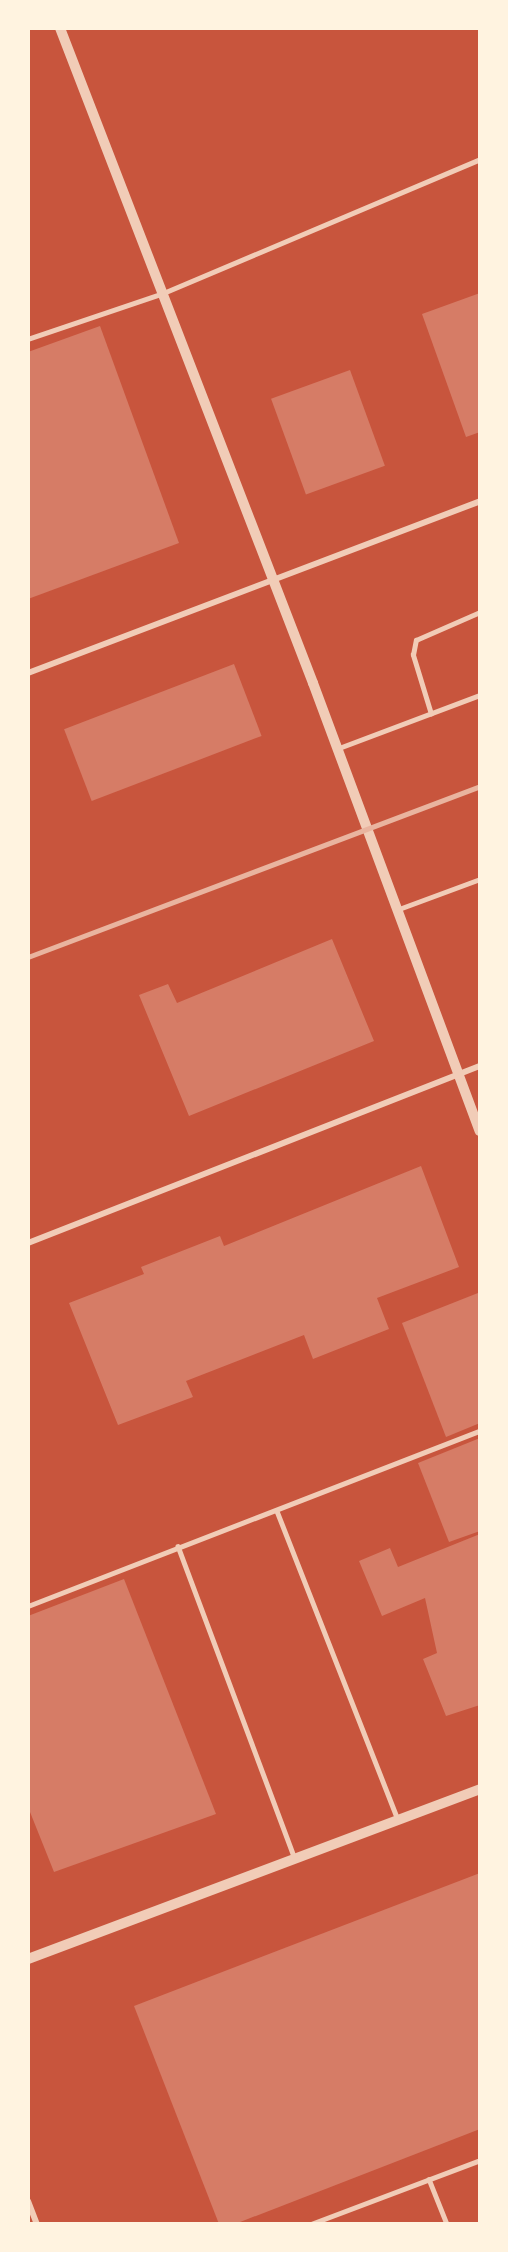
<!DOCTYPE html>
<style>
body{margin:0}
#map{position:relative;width:508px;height:2252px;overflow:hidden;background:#c8553d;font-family:"DejaVu Sans",sans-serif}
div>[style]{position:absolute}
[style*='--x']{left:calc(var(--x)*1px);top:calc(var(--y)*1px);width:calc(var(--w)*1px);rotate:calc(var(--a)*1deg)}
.building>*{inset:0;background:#d67c66;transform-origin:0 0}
.service>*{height:4.5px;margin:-2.25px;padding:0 2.25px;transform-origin:2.25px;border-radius:2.25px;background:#f1ccb7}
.minor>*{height:6px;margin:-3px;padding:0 3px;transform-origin:3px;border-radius:3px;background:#f1ccb7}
.tertiary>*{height:10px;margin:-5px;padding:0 5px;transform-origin:5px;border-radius:5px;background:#f1ccb7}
.rail>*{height:4.5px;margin:-2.25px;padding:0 2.25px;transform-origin:2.25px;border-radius:2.25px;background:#e9b49f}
span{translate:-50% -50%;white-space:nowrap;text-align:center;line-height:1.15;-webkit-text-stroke:6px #fff3e0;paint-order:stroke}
.frame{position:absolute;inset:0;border:30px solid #fff3e0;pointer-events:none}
</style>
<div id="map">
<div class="building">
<i style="clip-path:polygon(480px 293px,480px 432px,466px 437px,422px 314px)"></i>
<i style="clip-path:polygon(100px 326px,179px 543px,28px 599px,28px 352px)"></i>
<i style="left:350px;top:370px;width:102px;height:84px;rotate:70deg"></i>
<i style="left:234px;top:664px;width:77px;height:182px;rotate:69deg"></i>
<i style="clip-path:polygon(332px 939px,374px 1041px,189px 1116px,139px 995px,168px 984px,177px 1003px)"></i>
<i style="clip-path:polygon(421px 1166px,459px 1267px,377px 1298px,389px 1329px,313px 1359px,304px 1335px,186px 1381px,193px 1397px,118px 1425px,69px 1303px,144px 1274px,141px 1267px,220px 1236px,224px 1246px)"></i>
<i style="clip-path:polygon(478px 1293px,480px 1423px,446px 1437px,402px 1323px)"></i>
<i style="clip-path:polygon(480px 1438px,480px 1531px,449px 1542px,418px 1463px)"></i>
<i style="clip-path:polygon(480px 1534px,480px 1705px,446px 1716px,423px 1659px,437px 1653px,425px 1598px,382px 1616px,359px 1561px,390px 1548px,398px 1567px)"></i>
<i style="clip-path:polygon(124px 1579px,216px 1814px,54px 1872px,28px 1807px,28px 1616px)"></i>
<i style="clip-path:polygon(480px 1873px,480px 2129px,235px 2224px,219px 2224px,134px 2006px)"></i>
</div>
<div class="service">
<i style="--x:28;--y:339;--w:140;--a:-18.7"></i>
<i style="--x:161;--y:294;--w:346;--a:-22.9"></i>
<i style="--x:431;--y:714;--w:62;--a:-107"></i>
<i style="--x:413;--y:655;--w:15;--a:-79"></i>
<i style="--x:416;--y:640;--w:70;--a:-23.6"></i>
<i style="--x:339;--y:748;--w:151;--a:-20.6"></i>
<i style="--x:399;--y:909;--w:86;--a:-20.3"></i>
<i style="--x:277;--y:1511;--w:331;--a:68.6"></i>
<i style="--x:178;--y:1546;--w:332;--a:69.5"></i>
<i style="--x:28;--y:1606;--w:485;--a:-21.2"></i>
<i style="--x:429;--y:2179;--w:48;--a:68.2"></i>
<i style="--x:311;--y:2224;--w:181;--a:-20.7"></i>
</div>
<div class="minor">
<i style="--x:28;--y:673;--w:484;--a:-20.8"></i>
<i style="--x:28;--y:1243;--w:485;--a:-21.4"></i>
<i style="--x:28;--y:2201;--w:25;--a:69"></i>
</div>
<div class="tertiary">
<i style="--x:60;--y:28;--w:702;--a:68.88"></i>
<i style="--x:313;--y:683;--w:478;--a:69.6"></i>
<i style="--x:28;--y:1959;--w:483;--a:-20.6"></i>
</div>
<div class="rail">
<i style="--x:28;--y:957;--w:483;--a:-20.7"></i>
</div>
<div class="frame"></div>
</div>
